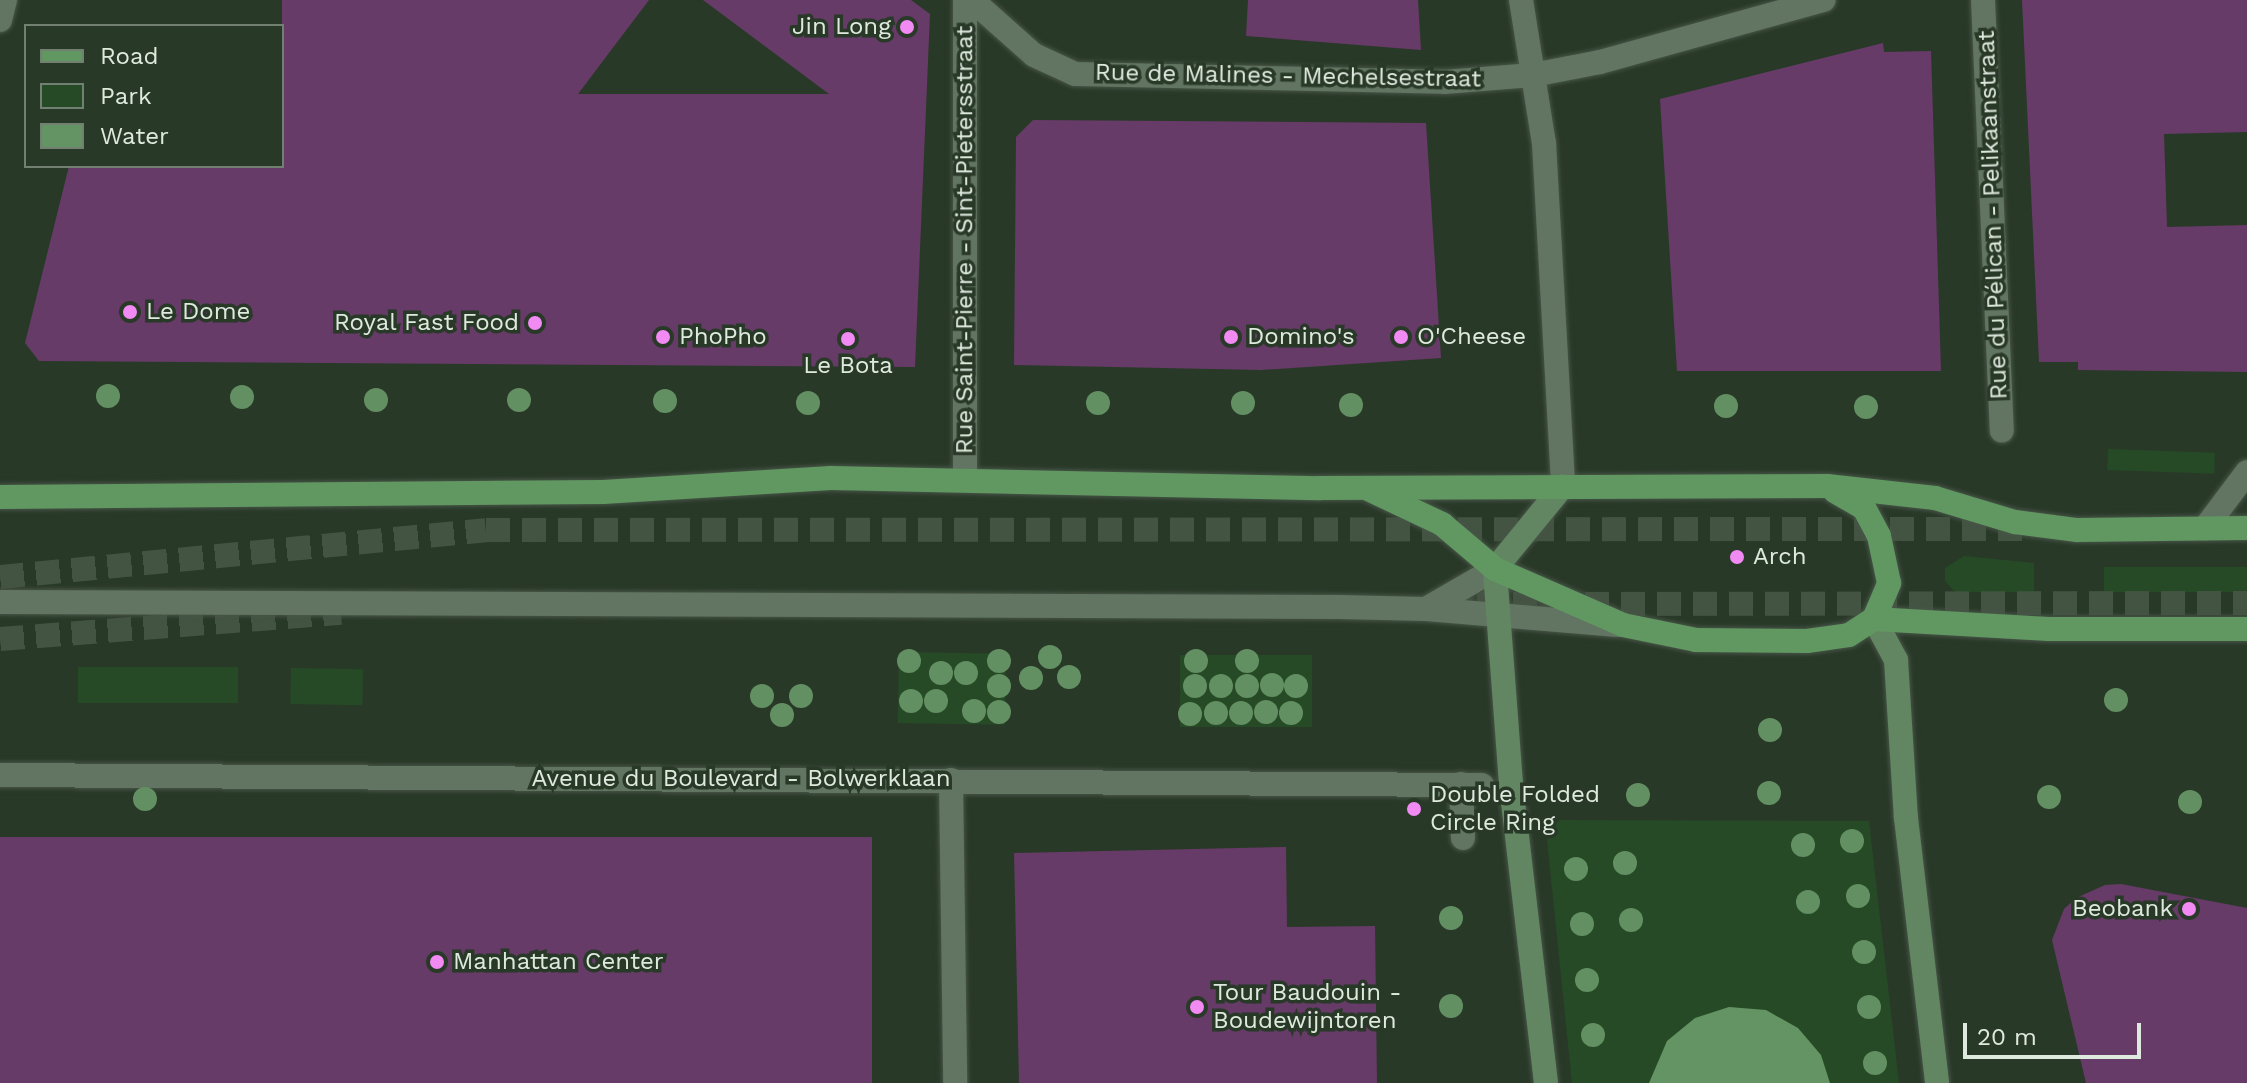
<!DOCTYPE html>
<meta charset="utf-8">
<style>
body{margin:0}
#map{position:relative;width:2247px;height:1083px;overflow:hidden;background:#293928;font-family:"Work Sans",sans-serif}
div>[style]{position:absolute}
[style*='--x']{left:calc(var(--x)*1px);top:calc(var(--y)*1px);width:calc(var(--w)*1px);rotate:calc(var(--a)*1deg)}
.green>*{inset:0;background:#264a26;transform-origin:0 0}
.water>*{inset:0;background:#659464}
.building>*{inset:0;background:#663b67;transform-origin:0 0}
.highway-tunnel>*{height:24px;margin-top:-12px;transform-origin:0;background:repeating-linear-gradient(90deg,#445443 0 24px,transparent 0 36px)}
.roads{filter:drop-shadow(0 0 2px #475547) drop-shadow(0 0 2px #475547)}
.lane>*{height:24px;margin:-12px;padding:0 12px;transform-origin:12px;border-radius:12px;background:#627562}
.street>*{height:24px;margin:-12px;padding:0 12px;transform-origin:12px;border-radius:12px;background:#627562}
.secondary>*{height:24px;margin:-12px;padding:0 12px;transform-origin:12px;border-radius:12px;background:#628662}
.primary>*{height:24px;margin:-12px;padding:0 12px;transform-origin:12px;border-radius:12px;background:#619862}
.trees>*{width:24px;height:24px;margin:-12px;border-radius:50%;background:#639062}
.dots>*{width:22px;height:22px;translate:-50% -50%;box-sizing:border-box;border:4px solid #293928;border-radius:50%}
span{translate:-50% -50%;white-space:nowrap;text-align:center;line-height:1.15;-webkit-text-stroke:7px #293928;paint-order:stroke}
.poi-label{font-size:24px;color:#dfeadf}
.right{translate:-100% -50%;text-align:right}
.left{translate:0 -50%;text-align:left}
.street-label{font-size:24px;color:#dfeadf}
.legend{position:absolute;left:24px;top:24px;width:260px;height:144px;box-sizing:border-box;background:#293928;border:2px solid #728071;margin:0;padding:10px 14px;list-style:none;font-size:24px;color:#dfeadf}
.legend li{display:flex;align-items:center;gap:16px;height:40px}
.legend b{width:40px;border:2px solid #728071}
.scale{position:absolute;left:1963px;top:1023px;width:178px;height:36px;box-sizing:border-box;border:4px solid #dfeadf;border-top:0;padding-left:10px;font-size:24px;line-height:28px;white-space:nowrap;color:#dfeadf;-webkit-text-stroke:6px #293928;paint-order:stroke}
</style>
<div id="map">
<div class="green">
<i style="left:2108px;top:449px;width:107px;height:21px;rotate:2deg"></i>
<i style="clip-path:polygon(1964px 556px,2034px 563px,2034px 592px,1955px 592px,1945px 581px,1945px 568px)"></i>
<i style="left:2104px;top:567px;width:143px;height:25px"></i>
<i style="left:899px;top:652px;width:107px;height:71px;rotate:1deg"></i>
<i style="left:1180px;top:655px;width:132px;height:72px"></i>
<i style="left:78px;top:667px;width:160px;height:36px"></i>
<i style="left:291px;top:668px;width:72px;height:36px;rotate:1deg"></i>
<i style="clip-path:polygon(1545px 820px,1869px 821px,1899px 1083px,1572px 1083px)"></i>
</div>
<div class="water">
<i style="clip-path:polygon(1729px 1007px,1766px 1010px,1798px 1028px,1821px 1055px,1830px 1083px,1649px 1083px,1667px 1041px,1695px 1018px)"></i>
</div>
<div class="building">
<i style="clip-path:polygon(282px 0,649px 0,578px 94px,829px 94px,703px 0,911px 0,930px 14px,915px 367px,39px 361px,25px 343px,69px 166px,282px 166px)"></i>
<i style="clip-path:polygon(1248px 0,1418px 0,1421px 50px,1246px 36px)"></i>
<i style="clip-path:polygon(2022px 0,2247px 0,2247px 132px,2164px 134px,2167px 227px,2247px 225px,2247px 372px,2078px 370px,2078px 362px,2039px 362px)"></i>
<i style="clip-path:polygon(1883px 43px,1884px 52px,1931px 51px,1941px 371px,1677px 371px,1660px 99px)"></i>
<i style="clip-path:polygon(1033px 120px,1426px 123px,1441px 358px,1261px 370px,1014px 365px,1016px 137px)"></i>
<i style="left:0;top:837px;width:872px;height:246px"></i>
<i style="clip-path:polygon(1286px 847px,1287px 927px,1375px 926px,1377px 1083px,1019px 1083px,1014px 853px)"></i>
<i style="clip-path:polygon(2121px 884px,2247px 908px,2247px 1083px,2086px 1083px,2052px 940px,2064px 909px,2076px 898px,2105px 885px)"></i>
</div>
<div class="highway-tunnel">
<i style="--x:0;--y:577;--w:488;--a:-5.5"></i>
<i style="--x:486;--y:530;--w:1539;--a:-0.04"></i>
<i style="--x:1477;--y:604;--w:770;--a:-0.07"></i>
<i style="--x:0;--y:639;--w:342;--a:-4.4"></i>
</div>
<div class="roads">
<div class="lane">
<i style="--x:0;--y:602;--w:1339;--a:0.21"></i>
<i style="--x:1339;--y:607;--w:87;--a:1.3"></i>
<i style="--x:1426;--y:609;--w:192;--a:4.8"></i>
<i style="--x:1426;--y:609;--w:80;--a:-30.1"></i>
</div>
<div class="street">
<i style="--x:965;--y:0;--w:479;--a:90"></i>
<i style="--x:972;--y:0;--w:83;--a:41.6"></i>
<i style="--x:1034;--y:55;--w:45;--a:24.9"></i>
<i style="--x:1075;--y:74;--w:369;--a:1.2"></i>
<i style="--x:1444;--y:82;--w:89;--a:-4.5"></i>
<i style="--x:1533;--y:75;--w:68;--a:-11"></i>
<i style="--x:1600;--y:62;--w:232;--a:-15.5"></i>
<i style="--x:1521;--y:0;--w:145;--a:80.9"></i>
<i style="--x:1544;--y:143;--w:344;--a:86.8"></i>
<i style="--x:1983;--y:0;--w:431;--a:87.5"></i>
<i style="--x:0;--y:20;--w:21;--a:-76"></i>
<i style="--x:2205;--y:528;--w:70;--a:-53.1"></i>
<i style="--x:0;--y:775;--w:1482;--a:0.39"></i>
<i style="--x:951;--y:780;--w:303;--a:89.2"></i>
<i style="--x:1461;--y:784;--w:54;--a:87.9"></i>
</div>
<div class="secondary">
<i style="--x:1874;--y:619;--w:47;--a:61.8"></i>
<i style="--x:1896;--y:660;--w:158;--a:86.4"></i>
<i style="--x:1906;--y:818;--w:267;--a:83.3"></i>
<i style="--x:1546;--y:1083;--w:301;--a:-96.7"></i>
<i style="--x:1511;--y:784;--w:216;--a:-94.3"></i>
<i style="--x:1495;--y:569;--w:107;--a:-50.7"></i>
</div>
<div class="primary">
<i style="--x:1370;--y:490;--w:80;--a:25.3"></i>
<i style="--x:1442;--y:524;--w:70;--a:40.3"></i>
<i style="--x:1495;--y:569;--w:140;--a:23.6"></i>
<i style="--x:1623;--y:625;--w:75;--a:11.6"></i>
<i style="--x:1696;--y:640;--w:111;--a:0.5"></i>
<i style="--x:1807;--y:641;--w:42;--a:-8.1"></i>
<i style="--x:1849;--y:635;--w:30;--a:-33"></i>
<i style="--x:1874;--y:619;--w:39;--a:-67"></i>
<i style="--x:1889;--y:583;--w:48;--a:-102"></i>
<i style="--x:1879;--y:536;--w:32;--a:-118"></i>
<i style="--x:1864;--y:508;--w:34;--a:-150"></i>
<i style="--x:0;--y:497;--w:603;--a:-0.48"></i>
<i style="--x:603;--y:492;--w:228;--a:-3.5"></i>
<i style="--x:831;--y:478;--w:488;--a:1.2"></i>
<i style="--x:1319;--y:488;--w:508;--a:-0.23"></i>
<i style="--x:1827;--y:486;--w:109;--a:6.3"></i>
<i style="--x:1935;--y:498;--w:84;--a:16.7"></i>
<i style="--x:2015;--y:522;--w:63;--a:7.4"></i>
<i style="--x:2077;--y:530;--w:170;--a:-0.7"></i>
<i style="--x:1874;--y:619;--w:175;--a:3.3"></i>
<i style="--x:2049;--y:629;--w:198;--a:0"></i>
</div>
</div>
<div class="trees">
<i style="left:108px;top:396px"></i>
<i style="left:242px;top:397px"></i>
<i style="left:376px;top:400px"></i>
<i style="left:519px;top:400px"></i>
<i style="left:665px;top:401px"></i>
<i style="left:808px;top:403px"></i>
<i style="left:1098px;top:403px"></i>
<i style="left:1243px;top:403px"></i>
<i style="left:1351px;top:405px"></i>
<i style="left:1726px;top:406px"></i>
<i style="left:1866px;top:407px"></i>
<i style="left:1050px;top:657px"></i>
<i style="left:909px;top:661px"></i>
<i style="left:999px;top:661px"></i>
<i style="left:1196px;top:661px"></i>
<i style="left:1247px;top:661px"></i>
<i style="left:941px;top:673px"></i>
<i style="left:966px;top:673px"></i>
<i style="left:1069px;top:677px"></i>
<i style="left:1031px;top:678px"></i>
<i style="left:1272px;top:685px"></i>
<i style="left:999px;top:686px"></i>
<i style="left:1195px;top:686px"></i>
<i style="left:1221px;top:686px"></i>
<i style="left:1247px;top:686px"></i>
<i style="left:1296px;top:686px"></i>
<i style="left:762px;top:696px"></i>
<i style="left:801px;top:696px"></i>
<i style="left:2116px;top:700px"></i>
<i style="left:911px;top:701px"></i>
<i style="left:936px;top:701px"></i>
<i style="left:974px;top:711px"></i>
<i style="left:999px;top:712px"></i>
<i style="left:1266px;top:712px"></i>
<i style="left:1216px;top:713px"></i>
<i style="left:1241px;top:713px"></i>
<i style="left:1291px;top:713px"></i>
<i style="left:1190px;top:714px"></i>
<i style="left:782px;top:715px"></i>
<i style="left:1770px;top:730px"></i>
<i style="left:1769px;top:793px"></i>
<i style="left:1638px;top:795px"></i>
<i style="left:2049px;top:797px"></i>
<i style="left:145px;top:799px"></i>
<i style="left:2190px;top:802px"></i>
<i style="left:1852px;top:841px"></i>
<i style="left:1803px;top:845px"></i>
<i style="left:1625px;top:863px"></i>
<i style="left:1576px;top:869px"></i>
<i style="left:1858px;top:896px"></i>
<i style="left:1808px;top:902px"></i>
<i style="left:1451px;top:918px"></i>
<i style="left:1631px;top:920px"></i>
<i style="left:1582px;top:924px"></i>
<i style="left:1864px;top:952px"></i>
<i style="left:1587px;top:980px"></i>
<i style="left:1451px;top:1006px"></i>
<i style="left:1869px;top:1007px"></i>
<i style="left:1593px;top:1035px"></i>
<i style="left:1875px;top:1063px"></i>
</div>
<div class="dots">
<i style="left:907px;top:27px;background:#f28af3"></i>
<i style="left:130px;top:312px;background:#f28af3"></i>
<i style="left:535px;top:323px;background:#f28af3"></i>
<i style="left:663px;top:337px;background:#f28af3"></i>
<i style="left:1231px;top:337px;background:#f28af3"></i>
<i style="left:1401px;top:337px;background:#f28af3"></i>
<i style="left:848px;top:339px;background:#f28af3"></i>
<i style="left:1737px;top:557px;background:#f28af3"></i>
<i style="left:1414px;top:809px;background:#f28af3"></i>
<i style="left:2189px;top:909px;background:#f28af3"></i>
<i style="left:437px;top:962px;background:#f28af3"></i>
<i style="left:1197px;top:1007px;background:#f28af3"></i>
</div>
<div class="poi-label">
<span class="right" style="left:891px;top:27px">Jin Long</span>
<span class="left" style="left:146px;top:312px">Le Dome</span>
<span class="right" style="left:519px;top:323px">Royal Fast Food</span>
<span class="left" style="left:679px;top:337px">PhoPho</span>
<span class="left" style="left:1247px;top:337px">Domino's</span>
<span class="left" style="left:1417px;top:337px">O'Cheese</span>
<span style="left:848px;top:366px">Le Bota</span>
<span class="left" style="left:1753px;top:557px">Arch</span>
<span class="left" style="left:1430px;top:809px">Double Folded<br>Circle Ring</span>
<span class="right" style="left:2173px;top:909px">Beobank</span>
<span class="left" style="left:453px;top:962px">Manhattan Center</span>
<span class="left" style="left:1213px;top:1007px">Tour Baudouin -<br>Boudewijntoren</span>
</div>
<div class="street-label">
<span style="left:1288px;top:76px;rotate:1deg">Rue de Malines - Mechelsestraat</span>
<span style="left:1993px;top:215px;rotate:-92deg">Rue du Pélican - Pelikaanstraat</span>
<span style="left:965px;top:240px;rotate:-90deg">Rue Saint-Pierre - Sint-Pietersstraat</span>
<span style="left:741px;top:779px">Avenue du Boulevard - Bolwerklaan</span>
</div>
<ul class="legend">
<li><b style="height:10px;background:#619862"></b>Road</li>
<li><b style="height:22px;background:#264a26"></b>Park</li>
<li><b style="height:22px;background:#659464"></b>Water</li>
</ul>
<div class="scale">20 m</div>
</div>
